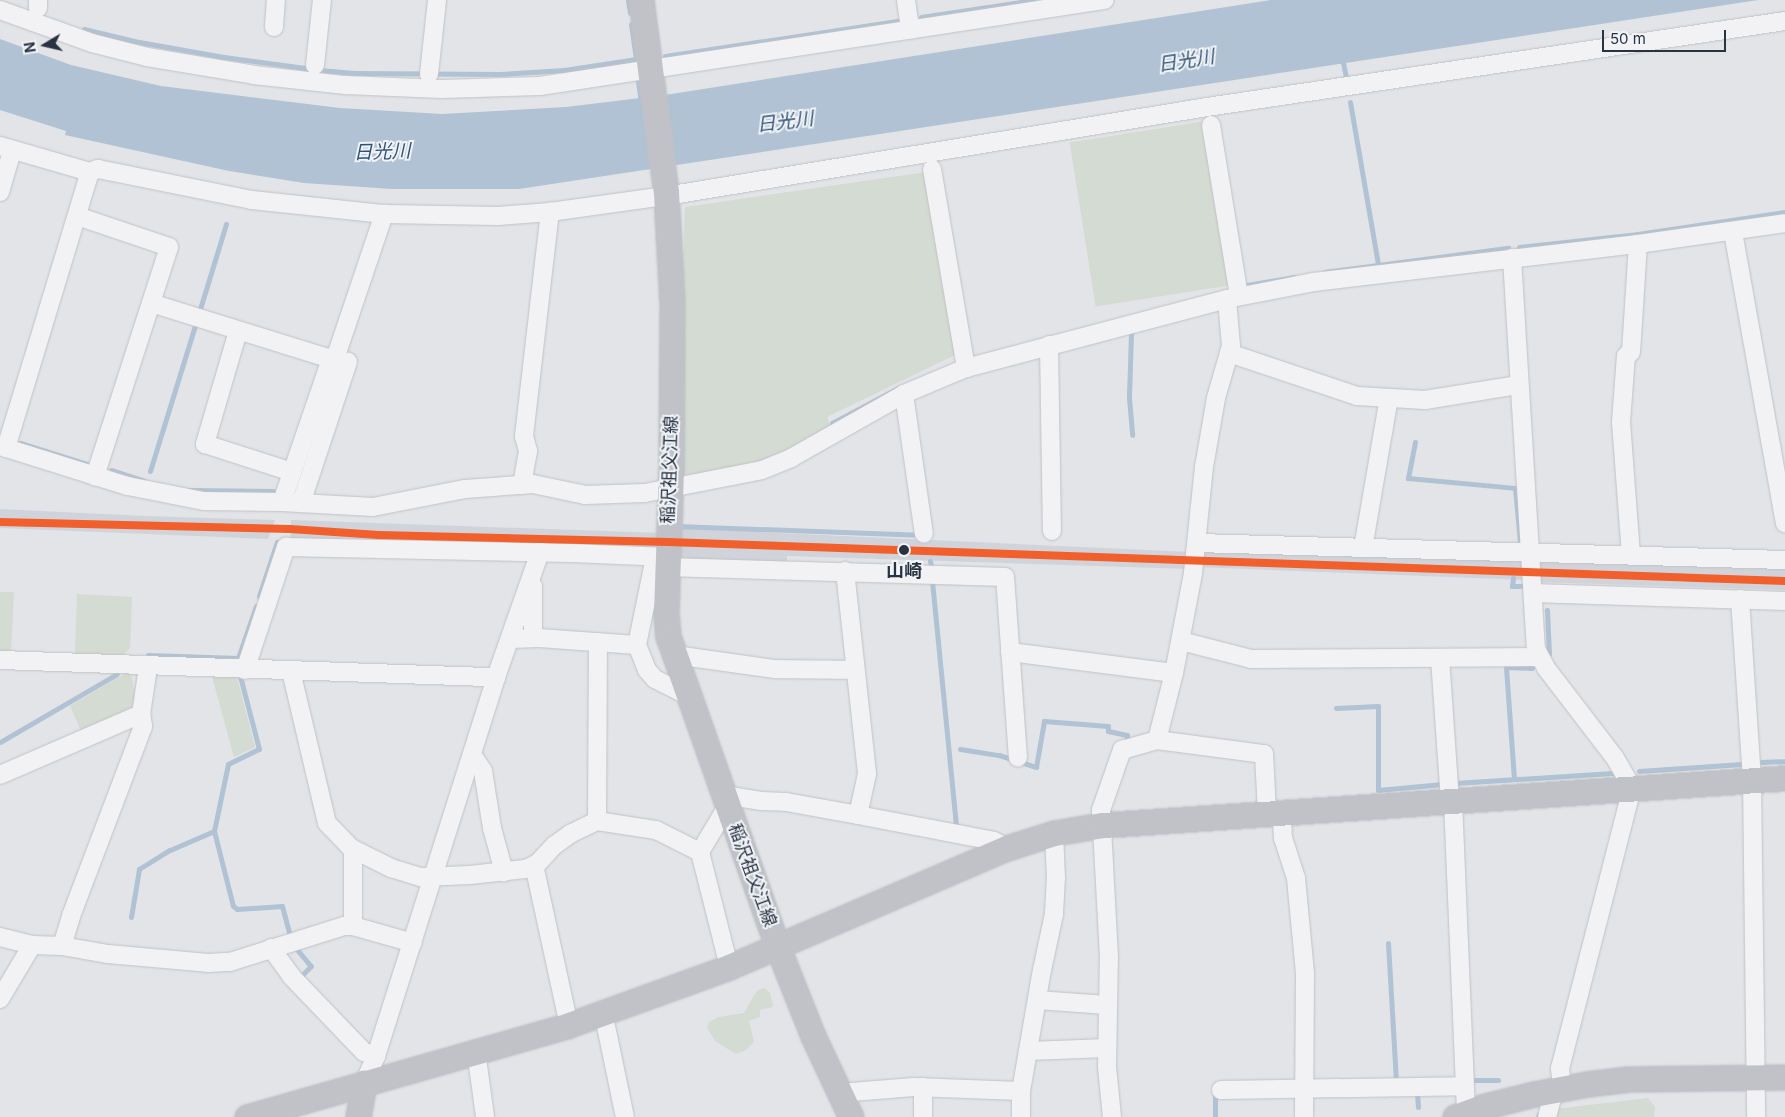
<!DOCTYPE html>
<meta charset="utf-8">
<style>
body{margin:0}
#map{position:relative;width:1785px;height:1117px;overflow:hidden;background:#e2e4e7;font-family:Inter,"Noto Sans JP",sans-serif}
div>[style]{position:absolute}
[style*='--x']{left:calc(var(--x)*1px);top:calc(var(--y)*1px);width:calc(var(--w)*1px);rotate:calc(var(--a)*1deg)}
.built>*{inset:0;background:#d0d4da;transform-origin:0 0}
.green>*{inset:0;background:#d3dbd2;transform-origin:0 0}
.water>*{inset:0;background:#b0c2d3}
.stream>*{height:5px;margin:-2.5px;padding:0 2.5px;transform-origin:2.5px;border-radius:2.5px;background:#b0c2d3}
.roads{filter:drop-shadow(0 0 1px #c0c2c5) drop-shadow(0 0 1px #c0c2c5)}
.street>*{height:18px;margin:-9px;padding:0 9px;transform-origin:9px;border-radius:9px;background:#f2f2f4}
.secondary>*{height:25px;margin:-12.5px;padding:0 12.5px;transform-origin:12.5px;border-radius:12.5px;background:#c0c2c7}
.rail-1>*{height:8px;margin:-4px;padding:0 4px;transform-origin:4px;border-radius:4px;background:#f05f2c}
.dots>*{width:14px;height:14px;translate:-50% -50%;box-sizing:border-box;border:2px solid #f0f3f7;border-radius:50%}
span{translate:-50% -50%;white-space:nowrap;text-align:center;line-height:1.15;-webkit-text-stroke:4px #f0f3f7;paint-order:stroke}
.street-label{font-size:18px;color:#283241}
.stop-label{font-size:18px;color:#283241;font-weight:700}
.water-label{font-size:19px;color:#315276;font-style:italic}
.north{position:absolute;left:20px;top:20px;width:50px;height:50px;-webkit-text-stroke:4px #f0f3f7;paint-order:stroke;rotate:261deg;font-size:14px;font-weight:700;line-height:20px;text-align:center;color:#283241}
.north::after{content:'';display:block;margin:auto;width:18px;height:22px;background:#283241;clip-path:polygon(50% 0,100% 100%,50% 72%,0 100%)}
.scale{position:absolute;left:1602px;top:30px;width:124px;height:22px;box-sizing:border-box;border:2px solid #283241;border-top:0;padding-left:6px;font-size:15px;line-height:18px;white-space:nowrap;color:#283241;-webkit-text-stroke:4px #f0f3f7;paint-order:stroke}
</style>
<div id="map">
<div class="built">
<i style="clip-path:polygon(0 509px,145px 516px,275px 520px,268px 539px,0 528px)"></i>
<i style="left:291px;top:520px;width:370px;height:23px;rotate:2deg"></i>
<i style="clip-path:polygon(671px 528px,1191px 552px,1190px 569px,787px 556px,787px 563px,676px 561px)"></i>
<i style="clip-path:polygon(1198px 551px,1524px 561px,1526px 580px,1197px 567px)"></i>
<i style="clip-path:polygon(1541px 559px,1785px 567px,1785px 590px,1539px 582px,1538px 563px)"></i>
</div>
<div class="green">
<i style="left:1206px;top:121px;width:166px;height:138px;rotate:81deg"></i>
<i style="clip-path:polygon(927px 172px,957px 354px,827px 417px,831px 427px,773px 459px,687px 481px,676px 473px,685px 207px)"></i>
<i style="clip-path:polygon(0 592px,14px 592px,11px 652px,0 652px)"></i>
<i style="clip-path:polygon(77px 594px,132px 597px,130px 648px,122px 656px,75px 655px)"></i>
<i style="clip-path:polygon(127px 672px,131px 675px,137px 704px,133px 711px,83px 735px,70px 706px)"></i>
<i style="clip-path:polygon(211px 673px,236px 673px,255px 747px,234px 757px)"></i>
<i style="clip-path:polygon(764px 988px,770px 993px,773px 1007px,760px 1010px,760px 1017px,749px 1021px,754px 1042px,746px 1050px,736px 1054px,715px 1041px,707px 1027px,709px 1022px,719px 1017px,744px 1013px,753px 997px,758px 990px)"></i>
<i style="clip-path:polygon(1648px 1098px,1655px 1107px,1654px 1117px,1553px 1117px,1555px 1109px)"></i>
</div>
<div class="water">
<i style="clip-path:polygon(1271px 0,1758px 0,519px 189px,392px 189px,304px 183px,229px 171px,65px 135px,66px 131px,0 110px,0 39px,71px 65px,161px 86px,340px 108px,442px 114px,566px 107px,665px 95px)"></i>
</div>
<div class="stream">
<i style="--x:628;--y:0;--w:13;--a:81"></i>
<i style="--x:921;--y:17;--w:114;--a:-8.6"></i>
<i style="--x:84;--y:29;--w:57;--a:13.3"></i>
<i style="--x:139;--y:42;--w:86;--a:10"></i>
<i style="--x:224;--y:57;--w:97;--a:7.7"></i>
<i style="--x:320;--y:70;--w:34;--a:5"></i>
<i style="--x:354;--y:73;--w:146;--a:0.4"></i>
<i style="--x:500;--y:74;--w:64;--a:-3.6"></i>
<i style="--x:564;--y:70;--w:73;--a:-8.7"></i>
<i style="--x:636;--y:59;--w:35;--a:-98"></i>
<i style="--x:665;--y:56;--w:240;--a:-8.6"></i>
<i style="--x:1342;--y:57;--w:21;--a:79"></i>
<i style="--x:638;--y:81;--w:22;--a:82"></i>
<i style="--x:1350;--y:102;--w:164;--a:80.2"></i>
<i style="--x:1519;--y:247;--w:120;--a:-6.2"></i>
<i style="--x:1638;--y:234;--w:149;--a:-8.5"></i>
<i style="--x:1325;--y:272;--w:185;--a:-7.5"></i>
<i style="--x:1241;--y:286;--w:54;--a:-9.6"></i>
<i style="--x:200;--y:309;--w:89;--a:-73"></i>
<i style="--x:1131;--y:333;--w:65;--a:91.8"></i>
<i style="--x:1129;--y:398;--w:37;--a:85"></i>
<i style="--x:832;--y:423;--w:75;--a:-27.9"></i>
<i style="--x:1415;--y:442;--w:37;--a:101"></i>
<i style="--x:1408;--y:478;--w:107;--a:5.3"></i>
<i style="--x:1515;--y:488;--w:54;--a:84.7"></i>
<i style="--x:20;--y:443;--w:73;--a:17.4"></i>
<i style="--x:307;--y:457;--w:36;--a:-71"></i>
<i style="--x:111;--y:470;--w:35;--a:18"></i>
<i style="--x:150;--y:471;--w:152;--a:-72.8"></i>
<i style="--x:189;--y:490;--w:84;--a:0.7"></i>
<i style="--x:677;--y:526;--w:241;--a:2.1"></i>
<i style="--x:918;--y:535;--w:3;--a:-108"></i>
<i style="--x:930;--y:561;--w:5;--a:79"></i>
<i style="--x:1513;--y:578;--w:8;--a:97"></i>
<i style="--x:1512;--y:586;--w:12;--a:0"></i>
<i style="--x:932;--y:581;--w:246;--a:84.4"></i>
<i style="--x:259;--y:596;--w:57;--a:-71.6"></i>
<i style="--x:1547;--y:610;--w:44;--a:87.4"></i>
<i style="--x:148;--y:655;--w:90;--a:1.9"></i>
<i style="--x:238;--y:658;--w:55;--a:-70.9"></i>
<i style="--x:1336;--y:708;--w:42;--a:-2.7"></i>
<i style="--x:1378;--y:706;--w:84;--a:90"></i>
<i style="--x:1378;--y:790;--w:65;--a:-5.3"></i>
<i style="--x:0;--y:742;--w:135;--a:-30.2"></i>
<i style="--x:960;--y:749;--w:39;--a:9"></i>
<i style="--x:999;--y:755;--w:39;--a:18"></i>
<i style="--x:1036;--y:767;--w:47;--a:-80.1"></i>
<i style="--x:1044;--y:721;--w:64;--a:4.5"></i>
<i style="--x:1108;--y:726;--w:5;--a:90"></i>
<i style="--x:1108;--y:731;--w:19;--a:12"></i>
<i style="--x:1127;--y:735;--w:6;--a:90"></i>
<i style="--x:1761;--y:762;--w:24;--a:-2"></i>
<i style="--x:1639;--y:771;--w:103;--a:-3.9"></i>
<i style="--x:1514;--y:779;--w:112;--a:-94.1"></i>
<i style="--x:1506;--y:667;--w:26;--a:2"></i>
<i style="--x:1455;--y:783;--w:158;--a:-3.6"></i>
<i style="--x:214;--y:831;--w:77;--a:75.8"></i>
<i style="--x:233;--y:906;--w:5;--a:37"></i>
<i style="--x:237;--y:909;--w:45;--a:-3.8"></i>
<i style="--x:282;--y:906;--w:31;--a:75"></i>
<i style="--x:131;--y:917;--w:49;--a:-80.5"></i>
<i style="--x:139;--y:869;--w:36;--a:-32"></i>
<i style="--x:170;--y:850;--w:48;--a:-23.4"></i>
<i style="--x:214;--y:831;--w:68;--a:-78.2"></i>
<i style="--x:228;--y:764;--w:34;--a:-26"></i>
<i style="--x:259;--y:749;--w:75;--a:-104.6"></i>
<i style="--x:1388;--y:943;--w:138;--a:86.7"></i>
<i style="--x:294;--y:946;--w:26;--a:50"></i>
<i style="--x:311;--y:966;--w:17;--a:135"></i>
<i style="--x:1471;--y:1080;--w:27;--a:0"></i>
<i style="--x:1417;--y:1093;--w:14;--a:86"></i>
<i style="--x:1215;--y:1094;--w:23;--a:90"></i>
<i style="--x:1538;--y:1117;--w:3;--a:-72"></i>
</div>
<div class="roads">
<div class="street">
<i style="--x:906;--y:0;--w:30;--a:82"></i>
<i style="--x:38;--y:8;--w:8;--a:-90"></i>
<i style="--x:0;--y:10;--w:98;--a:19.7"></i>
<i style="--x:92;--y:43;--w:57;--a:14.3"></i>
<i style="--x:147;--y:57;--w:109;--a:9.5"></i>
<i style="--x:254;--y:75;--w:92;--a:6.3"></i>
<i style="--x:345;--y:85;--w:97;--a:2.4"></i>
<i style="--x:442;--y:89;--w:98;--a:-1.8"></i>
<i style="--x:540;--y:86;--w:571;--a:-8.67"></i>
<i style="--x:274;--y:27;--w:27;--a:-86"></i>
<i style="--x:315;--y:65;--w:65;--a:-83.9"></i>
<i style="--x:429;--y:74;--w:74;--a:-83.8"></i>
<i style="--x:1211;--y:125;--w:173;--a:80.7"></i>
<i style="--x:0;--y:146;--w:94;--a:16.1"></i>
<i style="--x:90;--y:172;--w:9;--a:-21"></i>
<i style="--x:98;--y:169;--w:157;--a:11.4"></i>
<i style="--x:252;--y:200;--w:133;--a:6.1"></i>
<i style="--x:384;--y:214;--w:114;--a:1"></i>
<i style="--x:498;--y:216;--w:52;--a:-4.4"></i>
<i style="--x:550;--y:212;--w:117;--a:-7.9"></i>
<i style="--x:666;--y:196;--w:548;--a:-9.34"></i>
<i style="--x:1207;--y:107;--w:584;--a:-8.46"></i>
<i style="--x:932;--y:169;--w:202;--a:80.3"></i>
<i style="--x:0;--y:192;--w:43;--a:-73.7"></i>
<i style="--x:77;--y:216;--w:97;--a:18.6"></i>
<i style="--x:169;--y:247;--w:241;--a:107.9"></i>
<i style="--x:1733;--y:232;--w:296;--a:79.9"></i>
<i style="--x:1512;--y:258;--w:392;--a:86.5"></i>
<i style="--x:1536;--y:649;--w:21;--a:62"></i>
<i style="--x:1546;--y:668;--w:113;--a:52.5"></i>
<i style="--x:1615;--y:758;--w:34;--a:60"></i>
<i style="--x:1632;--y:788;--w:289;--a:104.4"></i>
<i style="--x:1560;--y:1068;--w:20;--a:84"></i>
<i style="--x:151;--y:303;--w:189;--a:17.3"></i>
<i style="--x:238;--y:331;--w:118;--a:106.3"></i>
<i style="--x:205;--y:444;--w:91;--a:17.8"></i>
<i style="--x:1049;--y:345;--w:186;--a:89.1"></i>
<i style="--x:1229;--y:353;--w:135;--a:18.6"></i>
<i style="--x:1357;--y:396;--w:68;--a:3.4"></i>
<i style="--x:1425;--y:400;--w:95;--a:-9.1"></i>
<i style="--x:904;--y:394;--w:141;--a:81.9"></i>
<i style="--x:0;--y:446;--w:134;--a:17.4"></i>
<i style="--x:128;--y:486;--w:77;--a:11.2"></i>
<i style="--x:204;--y:501;--w:78;--a:0.7"></i>
<i style="--x:282;--y:502;--w:91;--a:3.1"></i>
<i style="--x:373;--y:507;--w:94;--a:-11.1"></i>
<i style="--x:465;--y:489;--w:68;--a:-4.2"></i>
<i style="--x:533;--y:484;--w:53;--a:11.9"></i>
<i style="--x:585;--y:495;--w:60;--a:-1.9"></i>
<i style="--x:645;--y:493;--w:119;--a:-11.1"></i>
<i style="--x:762;--y:470;--w:31;--a:-22"></i>
<i style="--x:791;--y:458;--w:130;--a:-29.5"></i>
<i style="--x:904;--y:394;--w:67;--a:-22.8"></i>
<i style="--x:966;--y:368;--w:270;--a:-14.8"></i>
<i style="--x:1227;--y:299;--w:89;--a:-11.1"></i>
<i style="--x:1314;--y:282;--w:326;--a:-6.7"></i>
<i style="--x:1638;--y:244;--w:148;--a:-8.1"></i>
<i style="--x:6;--y:448;--w:288;--a:-73.1"></i>
<i style="--x:522;--y:485;--w:35;--a:-80"></i>
<i style="--x:528;--y:451;--w:16;--a:-105"></i>
<i style="--x:524;--y:436;--w:226;--a:-83.4"></i>
<i style="--x:282;--y:502;--w:151;--a:-71.1"></i>
<i style="--x:331;--y:359;--w:8;--a:-45"></i>
<i style="--x:337;--y:353;--w:147;--a:-71.3"></i>
<i style="--x:301;--y:503;--w:149;--a:-71.6"></i>
<i style="--x:1197;--y:543;--w:588;--a:1.66"></i>
<i style="--x:1363;--y:548;--w:152;--a:-80.2"></i>
<i style="--x:1631;--y:555;--w:133;--a:-94.3"></i>
<i style="--x:1621;--y:422;--w:66;--a:-85.7"></i>
<i style="--x:1626;--y:356;--w:6;--a:-39"></i>
<i style="--x:1631;--y:352;--w:108;--a:-86.3"></i>
<i style="--x:667;--y:567;--w:338;--a:1.7"></i>
<i style="--x:1005;--y:577;--w:181;--a:85.9"></i>
<i style="--x:845;--y:571;--w:204;--a:83.8"></i>
<i style="--x:867;--y:774;--w:42;--a:102.4"></i>
<i style="--x:1533;--y:593;--w:252;--a:1.8"></i>
<i style="--x:1740;--y:599;--w:181;--a:86.2"></i>
<i style="--x:1752;--y:780;--w:337;--a:89.3"></i>
<i style="--x:533;--y:638;--w:52;--a:-90"></i>
<i style="--x:510;--y:639;--w:29;--a:-2"></i>
<i style="--x:539;--y:638;--w:98;--a:4.1"></i>
<i style="--x:637;--y:645;--w:90;--a:-78.4"></i>
<i style="--x:1181;--y:641;--w:72;--a:14.4"></i>
<i style="--x:1251;--y:659;--w:289;--a:-0.4"></i>
<i style="--x:637;--y:645;--w:27;--a:68"></i>
<i style="--x:647;--y:670;--w:12;--a:48"></i>
<i style="--x:655;--y:679;--w:37;--a:27"></i>
<i style="--x:1010;--y:652;--w:165;--a:7.3"></i>
<i style="--x:675;--y:655;--w:101;--a:8"></i>
<i style="--x:775;--y:669;--w:80;--a:0.7"></i>
<i style="--x:1440;--y:658;--w:143;--a:86"></i>
<i style="--x:0;--y:660;--w:496;--a:2"></i>
<i style="--x:245;--y:670;--w:130;--a:-71.6"></i>
<i style="--x:286;--y:547;--w:285;--a:1.2"></i>
<i style="--x:571;--y:553;--w:96;--a:2.4"></i>
<i style="--x:291;--y:671;--w:156;--a:76.7"></i>
<i style="--x:327;--y:823;--w:35;--a:46"></i>
<i style="--x:351;--y:848;--w:45;--a:26.6"></i>
<i style="--x:391;--y:868;--w:31;--a:17"></i>
<i style="--x:421;--y:877;--w:49;--a:-2.3"></i>
<i style="--x:470;--y:875;--w:55;--a:-6.2"></i>
<i style="--x:525;--y:869;--w:13;--a:-23"></i>
<i style="--x:537;--y:864;--w:26;--a:-47"></i>
<i style="--x:555;--y:845;--w:19;--a:-36"></i>
<i style="--x:570;--y:834;--w:30;--a:-26"></i>
<i style="--x:597;--y:821;--w:60;--a:8.7"></i>
<i style="--x:656;--y:830;--w:49;--a:26.6"></i>
<i style="--x:1157;--y:740;--w:108;--a:7.5"></i>
<i style="--x:1264;--y:754;--w:60;--a:87.1"></i>
<i style="--x:473;--y:756;--w:18;--a:56"></i>
<i style="--x:483;--y:771;--w:58;--a:81"></i>
<i style="--x:492;--y:828;--w:46;--a:74.7"></i>
<i style="--x:0;--y:775;--w:154;--a:-23.4"></i>
<i style="--x:724;--y:795;--w:37;--a:9"></i>
<i style="--x:761;--y:801;--w:25;--a:2"></i>
<i style="--x:786;--y:802;--w:73;--a:10.2"></i>
<i style="--x:858;--y:815;--w:138;--a:10.8"></i>
<i style="--x:994;--y:841;--w:15;--a:28"></i>
<i style="--x:1453;--y:801;--w:316;--a:87.6"></i>
<i style="--x:728;--y:805;--w:55;--a:120.8"></i>
<i style="--x:700;--y:852;--w:119;--a:75.8"></i>
<i style="--x:1282;--y:813;--w:25;--a:88"></i>
<i style="--x:1283;--y:838;--w:42;--a:72"></i>
<i style="--x:1296;--y:878;--w:95;--a:84.6"></i>
<i style="--x:1305;--y:973;--w:144;--a:90.4"></i>
<i style="--x:597;--y:821;--w:179;--a:-89.7"></i>
<i style="--x:534;--y:865;--w:164;--a:77.7"></i>
<i style="--x:353;--y:926;--w:76;--a:-90"></i>
<i style="--x:0;--y:937;--w:33;--a:14"></i>
<i style="--x:32;--y:945;--w:30;--a:2"></i>
<i style="--x:62;--y:946;--w:47;--a:9.9"></i>
<i style="--x:108;--y:954;--w:100;--a:5.1"></i>
<i style="--x:208;--y:963;--w:22;--a:-3"></i>
<i style="--x:230;--y:962;--w:120;--a:-17.5"></i>
<i style="--x:344;--y:926;--w:9;--a:0"></i>
<i style="--x:353;--y:926;--w:62;--a:15.8"></i>
<i style="--x:62;--y:946;--w:31;--a:-73"></i>
<i style="--x:71;--y:916;--w:203;--a:-69.2"></i>
<i style="--x:143;--y:726;--w:12;--a:-99"></i>
<i style="--x:141;--y:714;--w:48;--a:-81.5"></i>
<i style="--x:271;--y:948;--w:34;--a:54"></i>
<i style="--x:291;--y:976;--w:105;--a:46.2"></i>
<i style="--x:364;--y:1052;--w:13;--a:18"></i>
<i style="--x:0;--y:999;--w:63;--a:-59.3"></i>
<i style="--x:1037;--y:1000;--w:70;--a:4.1"></i>
<i style="--x:603;--y:1012;--w:107;--a:78.2"></i>
<i style="--x:476;--y:1051;--w:67;--a:82.2"></i>
<i style="--x:1029;--y:1051;--w:78;--a:-2.2"></i>
<i style="--x:364;--y:1083;--w:30;--a:-66"></i>
<i style="--x:376;--y:1056;--w:398;--a:-72.4"></i>
<i style="--x:496;--y:677;--w:133;--a:-70.6"></i>
<i style="--x:1221;--y:1090;--w:243;--a:-0.9"></i>
<i style="--x:839;--y:1093;--w:75;--a:-4.6"></i>
<i style="--x:914;--y:1087;--w:107;--a:2.1"></i>
<i style="--x:923;--y:1117;--w:30;--a:-90"></i>
<i style="--x:1021;--y:1117;--w:26;--a:-90"></i>
<i style="--x:1021;--y:1091;--w:123;--a:-80.2"></i>
<i style="--x:1042;--y:970;--w:57;--a:-77.9"></i>
<i style="--x:1054;--y:914;--w:35;--a:-87"></i>
<i style="--x:1056;--y:879;--w:46;--a:-92.5"></i>
<i style="--x:1112;--y:1117;--w:50;--a:-95.7"></i>
<i style="--x:1107;--y:1067;--w:110;--a:-89"></i>
<i style="--x:1109;--y:957;--w:147;--a:-93.1"></i>
<i style="--x:1101;--y:810;--w:64;--a:-70.7"></i>
<i style="--x:1122;--y:750;--w:36;--a:-16"></i>
<i style="--x:1157;--y:740;--w:69;--a:-75.8"></i>
<i style="--x:1174;--y:673;--w:102;--a:-79.2"></i>
<i style="--x:1193;--y:573;--w:107;--a:-84.1"></i>
<i style="--x:1204;--y:467;--w:70;--a:-80.1"></i>
<i style="--x:1216;--y:398;--w:54;--a:-73.9"></i>
<i style="--x:1231;--y:346;--w:47;--a:-94.9"></i>
<i style="--x:1547;--y:1117;--w:28;--a:-75"></i>
</div>
<div class="secondary">
<i style="--x:641;--y:0;--w:194;--a:82.6"></i>
<i style="--x:666;--y:192;--w:112;--a:86.9"></i>
<i style="--x:672;--y:304;--w:166;--a:90.3"></i>
<i style="--x:671;--y:470;--w:143;--a:92"></i>
<i style="--x:666;--y:613;--w:23;--a:85"></i>
<i style="--x:668;--y:636;--w:331;--a:70.6"></i>
<i style="--x:778;--y:948;--w:95;--a:68.3"></i>
<i style="--x:813;--y:1036;--w:89;--a:64.9"></i>
<i style="--x:247;--y:1117;--w:335;--a:-15.9"></i>
<i style="--x:569;--y:1025;--w:170;--a:-19.9"></i>
<i style="--x:729;--y:967;--w:302;--a:-23.2"></i>
<i style="--x:1007;--y:848;--w:49;--a:-17.7"></i>
<i style="--x:1054;--y:833;--w:50;--a:-9.3"></i>
<i style="--x:1103;--y:825;--w:684;--a:-3.94"></i>
<i style="--x:358;--y:1117;--w:35;--a:-80"></i>
<i style="--x:1455;--y:1117;--w:29;--a:-20"></i>
<i style="--x:1482;--y:1107;--w:54;--a:-14"></i>
<i style="--x:1534;--y:1094;--w:54;--a:-10.7"></i>
<i style="--x:1587;--y:1084;--w:42;--a:-6.8"></i>
<i style="--x:1629;--y:1079;--w:156;--a:-0.7"></i>
</div>
</div>
<div class="rail-1">
<i style="--x:0;--y:522;--w:290;--a:1.4"></i>
<i style="--x:290;--y:529;--w:89;--a:3.9"></i>
<i style="--x:379;--y:535;--w:289;--a:1.4"></i>
<i style="--x:668;--y:542;--w:1118;--a:2"></i>
</div>
<div class="dots">
<i style="left:904px;top:550px;background:#283241"></i>
</div>
<div class="street-label">
<span style="left:670px;top:470px;rotate:-88deg">稲沢祖父江線</span>
<span style="left:752px;top:875px;rotate:70deg">稲沢祖父江線</span>
</div>
<div class="stop-label">
<span style="left:904px;top:571px">山崎</span>
</div>
<div class="water-label">
<span style="left:1186px;top:61px;rotate:-9deg">日光川</span>
<span style="left:785px;top:122px;rotate:-7deg">日光川</span>
<span style="left:382px;top:152px;rotate:-2deg">日光川</span>
</div>
<div class="north">N</div>
<div class="scale">50 m</div>
</div>
